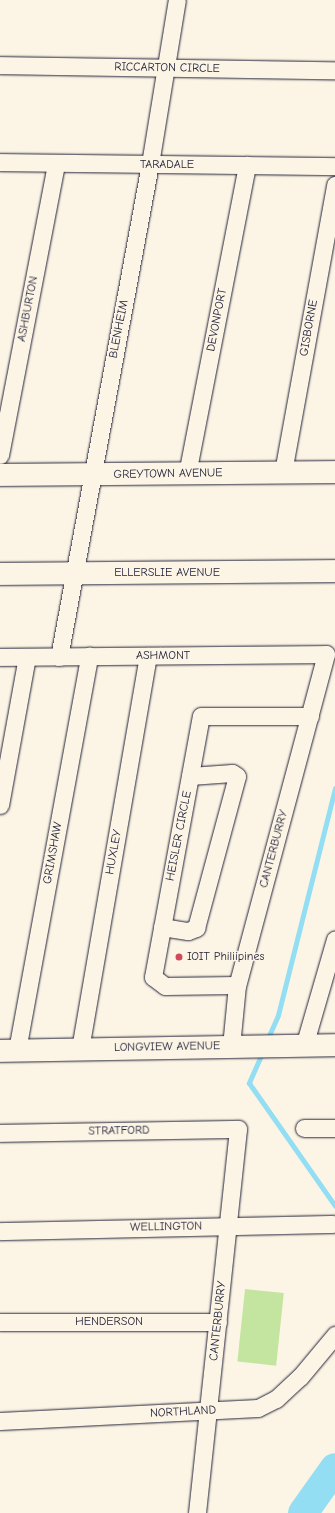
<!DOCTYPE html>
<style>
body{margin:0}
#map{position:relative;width:335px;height:1513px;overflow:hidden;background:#fcf5e5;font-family:"Comic Neue",sans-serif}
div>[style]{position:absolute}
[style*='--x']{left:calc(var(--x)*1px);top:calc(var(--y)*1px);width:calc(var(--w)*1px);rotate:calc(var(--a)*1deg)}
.green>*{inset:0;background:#c4e59f;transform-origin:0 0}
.stream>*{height:5px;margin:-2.5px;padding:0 2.5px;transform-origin:2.5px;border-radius:2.5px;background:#93def3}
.river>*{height:30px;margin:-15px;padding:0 15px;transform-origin:15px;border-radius:15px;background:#93def3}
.roads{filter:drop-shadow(0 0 1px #22223b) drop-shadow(0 0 1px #22223b)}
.street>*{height:17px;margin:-8.5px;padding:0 8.5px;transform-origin:8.5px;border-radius:8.5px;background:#fcf5e5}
.secondary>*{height:22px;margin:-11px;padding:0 11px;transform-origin:11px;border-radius:11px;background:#fcf5e5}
.dots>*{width:11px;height:11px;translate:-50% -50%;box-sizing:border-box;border:2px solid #fcf5e5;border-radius:50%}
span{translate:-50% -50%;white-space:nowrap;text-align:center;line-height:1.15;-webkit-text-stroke:3px #fcf5e5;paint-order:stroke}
.street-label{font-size:12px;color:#22223b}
.poi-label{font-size:12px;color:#22223b}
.left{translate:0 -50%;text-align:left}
</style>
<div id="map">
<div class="green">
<i style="left:245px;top:1289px;width:39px;height:73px;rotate:6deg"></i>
</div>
<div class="stream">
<i style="--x:267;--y:1040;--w:27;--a:-66"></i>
<i style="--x:278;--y:1015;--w:234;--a:-75.9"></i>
<i style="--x:263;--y:1051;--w:35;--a:114"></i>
<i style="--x:249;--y:1083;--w:150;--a:55"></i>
</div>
<div class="river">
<i style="--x:303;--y:1513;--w:55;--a:-54.6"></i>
</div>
<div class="roads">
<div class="street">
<i style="--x:0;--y:65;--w:335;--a:0.9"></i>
<i style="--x:0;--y:162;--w:335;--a:0.7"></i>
<i style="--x:0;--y:455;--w:296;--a:-79.1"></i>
<i style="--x:283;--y:472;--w:292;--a:-79.7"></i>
<i style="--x:187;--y:474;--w:315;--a:-79"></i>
<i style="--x:0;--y:657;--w:326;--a:-0.5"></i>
<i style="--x:326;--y:654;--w:343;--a:105"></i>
<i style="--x:237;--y:985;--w:61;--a:95.6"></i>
<i style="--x:59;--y:657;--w:501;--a:-79.54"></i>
<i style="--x:150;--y:164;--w:166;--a:-80.7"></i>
<i style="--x:0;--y:805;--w:150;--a:-79.7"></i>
<i style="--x:162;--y:927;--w:26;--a:9"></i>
<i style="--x:188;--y:931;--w:9;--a:-21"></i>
<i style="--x:196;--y:928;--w:157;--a:-74.9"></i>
<i style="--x:237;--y:776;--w:6;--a:-149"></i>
<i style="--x:232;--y:773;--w:42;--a:175.9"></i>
<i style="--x:237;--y:985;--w:72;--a:179.2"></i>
<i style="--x:165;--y:986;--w:15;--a:-143"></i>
<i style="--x:153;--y:977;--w:265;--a:-79.6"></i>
<i style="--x:201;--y:716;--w:109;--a:0"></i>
<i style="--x:304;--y:1046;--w:111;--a:-73.8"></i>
<i style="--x:80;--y:1049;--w:399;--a:-80.2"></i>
<i style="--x:17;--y:1050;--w:401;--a:-79.6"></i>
<i style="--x:304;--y:1128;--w:31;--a:0"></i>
<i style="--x:0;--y:1133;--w:238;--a:-1"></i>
<i style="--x:238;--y:1129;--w:386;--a:96.1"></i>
<i style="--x:0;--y:1231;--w:333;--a:-1.2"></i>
<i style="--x:0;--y:1322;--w:218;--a:0"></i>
<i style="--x:0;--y:1421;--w:258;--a:-2.9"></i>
<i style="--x:258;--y:1408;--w:20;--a:-27"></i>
<i style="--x:276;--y:1399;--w:33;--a:-43"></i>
<i style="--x:300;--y:1377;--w:55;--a:-50.2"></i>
</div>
<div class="secondary">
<i style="--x:0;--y:475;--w:335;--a:-0.5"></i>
<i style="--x:0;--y:574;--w:335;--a:-0.5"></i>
<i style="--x:0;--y:1051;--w:335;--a:-1"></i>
</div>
</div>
<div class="dots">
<i style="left:179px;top:957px;background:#d1495b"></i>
</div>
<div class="street-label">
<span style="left:167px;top:68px;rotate:1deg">RICCARTON CIRCLE</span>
<span style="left:167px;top:165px">TARADALE</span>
<span style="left:28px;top:309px;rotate:-79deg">ASHBURTON</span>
<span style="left:217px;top:320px;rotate:-79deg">DEVONPORT</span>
<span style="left:309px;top:328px;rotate:-80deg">GISBORNE</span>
<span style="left:119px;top:329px;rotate:-79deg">BLENHEIM</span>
<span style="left:168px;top:474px;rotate:-1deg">GREYTOWN AVENUE</span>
<span style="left:167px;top:573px">ELLERSLIE AVENUE</span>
<span style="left:163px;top:656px">ASHMONT</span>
<span style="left:179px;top:836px;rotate:-79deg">HEISLER CIRCLE</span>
<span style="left:274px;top:849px;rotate:-75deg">CANTERBURRY</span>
<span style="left:114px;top:852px;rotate:-80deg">HUXLEY</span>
<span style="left:53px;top:853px;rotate:-80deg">GRIMSHAW</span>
<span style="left:167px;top:1047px;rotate:-1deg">LONGVIEW AVENUE</span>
<span style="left:119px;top:1131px;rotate:-1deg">STRATFORD</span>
<span style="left:166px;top:1227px;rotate:-1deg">WELLINGTON</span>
<span style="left:218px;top:1321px;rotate:-84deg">CANTERBURRY</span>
<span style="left:109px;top:1322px">HENDERSON</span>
<span style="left:183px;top:1412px;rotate:-3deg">NORTHLAND</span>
</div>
<div class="poi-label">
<span class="left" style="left:187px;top:957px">IOIT Philiipines</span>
</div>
</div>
